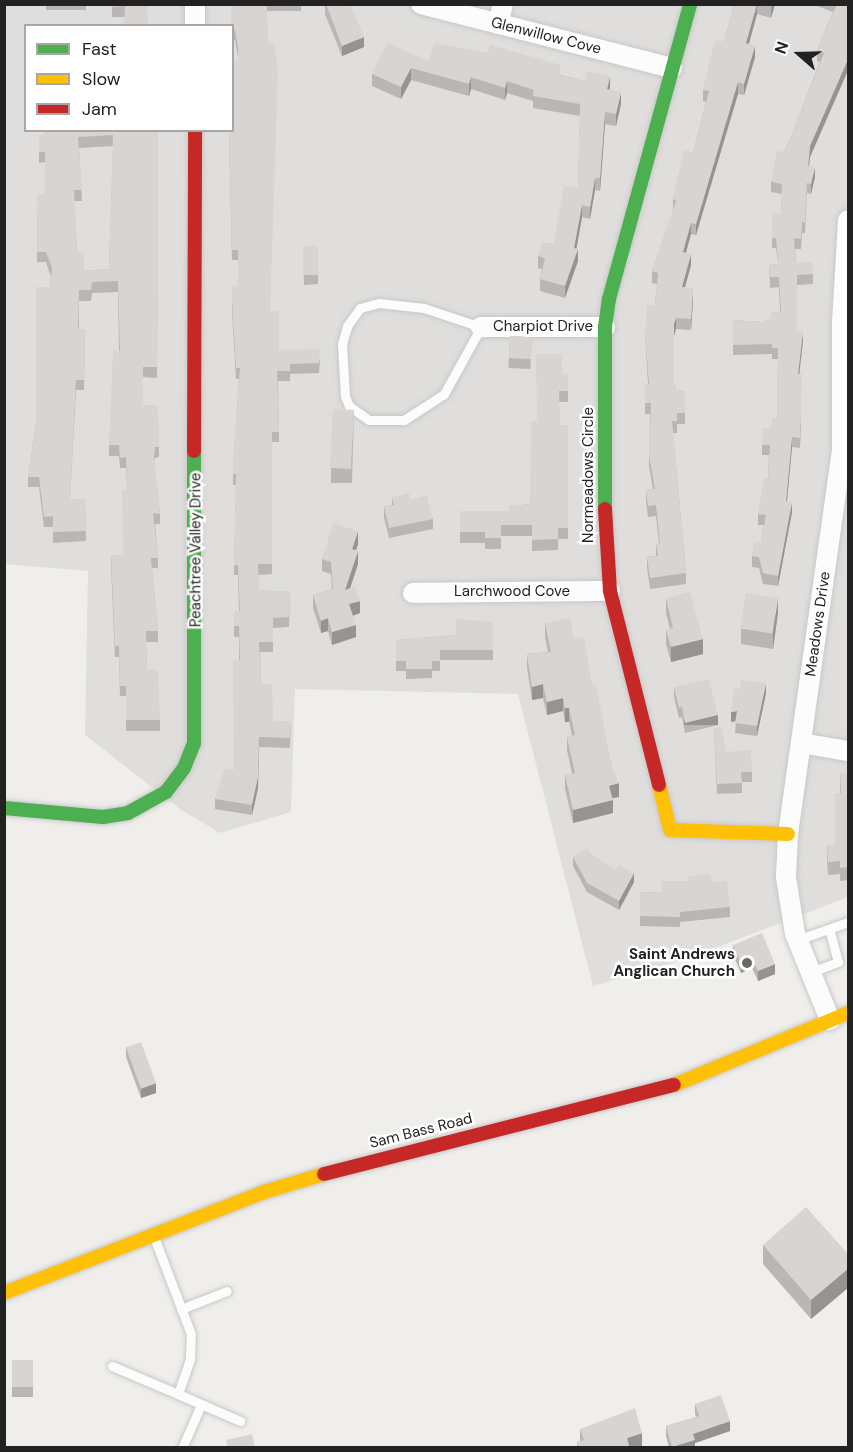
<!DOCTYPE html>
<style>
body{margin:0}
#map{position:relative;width:853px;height:1452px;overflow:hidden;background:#f0eeeb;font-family:"DM Sans",sans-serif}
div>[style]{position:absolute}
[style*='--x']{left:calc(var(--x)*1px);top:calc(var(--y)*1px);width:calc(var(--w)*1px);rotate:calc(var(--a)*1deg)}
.residential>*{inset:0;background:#dfdedc}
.roads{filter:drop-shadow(0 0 2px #c9c8c7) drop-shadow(0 0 2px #c9c8c7)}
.lane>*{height:9px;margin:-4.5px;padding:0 4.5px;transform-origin:4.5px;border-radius:4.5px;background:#fdfcfc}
.street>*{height:20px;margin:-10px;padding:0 10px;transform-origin:10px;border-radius:10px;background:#fdfcfc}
.fast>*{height:14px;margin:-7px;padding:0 7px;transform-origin:7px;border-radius:7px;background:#4caf50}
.slow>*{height:14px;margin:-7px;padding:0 7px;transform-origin:7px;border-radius:7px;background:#ffc107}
.jam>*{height:14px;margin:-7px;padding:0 7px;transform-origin:7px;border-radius:7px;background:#c62828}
.wall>*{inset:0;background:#b9b6b5;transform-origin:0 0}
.shaded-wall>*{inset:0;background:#969493;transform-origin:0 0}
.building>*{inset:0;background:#d7d4d2;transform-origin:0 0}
.dots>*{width:16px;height:16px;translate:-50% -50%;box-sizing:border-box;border:3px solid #fff;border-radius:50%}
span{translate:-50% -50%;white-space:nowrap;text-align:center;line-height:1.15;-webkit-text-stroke:5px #fff;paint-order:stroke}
.street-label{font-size:15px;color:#222}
.poi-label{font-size:15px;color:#222;font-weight:700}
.right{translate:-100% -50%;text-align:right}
.frame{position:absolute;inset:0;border:6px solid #222;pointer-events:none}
.legend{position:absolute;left:24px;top:24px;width:210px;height:108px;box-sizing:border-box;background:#fff;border:2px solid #a7a7a7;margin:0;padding:8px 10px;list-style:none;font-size:18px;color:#222}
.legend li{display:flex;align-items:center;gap:12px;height:30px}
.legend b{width:30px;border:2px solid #a7a7a7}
.north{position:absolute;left:769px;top:24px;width:60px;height:60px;-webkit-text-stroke:4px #fff;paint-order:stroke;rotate:290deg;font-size:16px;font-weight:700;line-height:24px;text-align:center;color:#222}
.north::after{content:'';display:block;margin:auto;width:21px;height:27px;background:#222;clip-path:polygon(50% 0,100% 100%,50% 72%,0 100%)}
</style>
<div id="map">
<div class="residential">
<i style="clip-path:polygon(evenodd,4px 5px,848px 5px,848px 897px,686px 959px,593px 986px,518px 694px,295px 689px,291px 812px,220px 833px,180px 809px,85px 735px,88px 571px,5px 564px,4px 5px,26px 26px,232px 26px,232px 130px,26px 130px,26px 26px)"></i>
</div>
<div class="roads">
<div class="lane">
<i style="--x:379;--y:303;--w:45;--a:6.3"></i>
<i style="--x:424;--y:308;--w:60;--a:18.4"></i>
<i style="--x:481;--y:327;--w:77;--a:118.9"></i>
<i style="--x:444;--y:394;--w:48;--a:147"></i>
<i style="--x:404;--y:420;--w:35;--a:180"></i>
<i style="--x:369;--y:420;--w:24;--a:-145"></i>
<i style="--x:349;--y:406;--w:11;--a:-112"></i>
<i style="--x:345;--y:396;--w:52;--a:-93.3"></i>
<i style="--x:342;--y:344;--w:19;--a:-74"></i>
<i style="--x:347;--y:326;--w:22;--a:-54"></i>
<i style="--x:360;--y:308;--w:20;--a:-15"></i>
<i style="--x:797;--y:940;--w:54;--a:-19.4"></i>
<i style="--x:809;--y:973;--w:31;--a:-21"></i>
<i style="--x:838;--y:962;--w:34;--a:-105"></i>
<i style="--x:181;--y:1309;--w:49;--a:-21.4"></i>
<i style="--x:112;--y:1366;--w:72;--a:23"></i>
<i style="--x:178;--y:1394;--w:37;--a:-71"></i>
<i style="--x:190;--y:1359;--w:25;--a:-88"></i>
<i style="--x:191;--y:1334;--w:104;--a:-110.9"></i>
<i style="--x:178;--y:1394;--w:68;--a:23.5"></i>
<i style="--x:182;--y:1448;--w:47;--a:-66.2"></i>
</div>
<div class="street">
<i style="--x:421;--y:4;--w:259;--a:14.3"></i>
<i style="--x:498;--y:24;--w:21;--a:-76"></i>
<i style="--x:195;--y:26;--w:22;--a:-90"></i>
<i style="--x:481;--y:327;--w:124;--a:0"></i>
<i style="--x:413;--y:593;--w:197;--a:-0.6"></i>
<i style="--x:801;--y:743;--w:48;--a:9.7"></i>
<i style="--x:830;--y:1020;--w:93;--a:-112.1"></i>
<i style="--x:795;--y:934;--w:58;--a:-99"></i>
<i style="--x:786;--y:877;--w:43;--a:-87.3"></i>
<i style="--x:788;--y:834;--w:390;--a:-82"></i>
<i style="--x:842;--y:448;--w:126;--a:-90"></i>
<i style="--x:842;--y:322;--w:102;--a:-86.6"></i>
</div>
<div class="fast">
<i style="--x:605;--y:509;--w:182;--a:-90"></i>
<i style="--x:605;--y:327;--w:28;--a:-82"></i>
<i style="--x:609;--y:299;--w:306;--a:-74.6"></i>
<i style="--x:4;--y:808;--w:99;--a:5.2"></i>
<i style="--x:103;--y:817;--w:25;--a:-9"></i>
<i style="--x:128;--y:813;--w:43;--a:-28.9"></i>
<i style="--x:166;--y:792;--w:30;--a:-53"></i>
<i style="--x:184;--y:768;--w:27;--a:-68"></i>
<i style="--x:194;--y:743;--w:292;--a:-90"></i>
</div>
<div class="slow">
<i style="--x:659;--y:785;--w:46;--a:76.3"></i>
<i style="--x:670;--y:830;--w:118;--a:1.9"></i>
<i style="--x:674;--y:1085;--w:188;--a:-22.5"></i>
<i style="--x:4;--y:1293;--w:279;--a:-21.2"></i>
<i style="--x:264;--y:1192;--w:63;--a:-16.7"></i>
</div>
<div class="jam">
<i style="--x:194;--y:451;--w:321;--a:-89.8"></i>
<i style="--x:605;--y:509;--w:82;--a:86.5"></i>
<i style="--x:610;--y:591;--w:200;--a:75.8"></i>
<i style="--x:324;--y:1174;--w:361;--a:-14.3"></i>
</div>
</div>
<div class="wall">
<i style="left:46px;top:4px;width:40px;height:6px"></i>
<i style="clip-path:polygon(112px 4px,147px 4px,124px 17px,112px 17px)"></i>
<i style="clip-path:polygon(231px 4px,301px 4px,301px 11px,267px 11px,270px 311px,279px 350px,320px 360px,319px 373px,290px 374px,290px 381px,278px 381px,279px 442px,272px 442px,272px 574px,258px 575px,259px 590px,290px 592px,289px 627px,273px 628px,273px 652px,260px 652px,261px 684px,273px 721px,291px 721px,290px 748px,259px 747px,258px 788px,252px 815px,215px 809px,215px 799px,234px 770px,239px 660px,239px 637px,234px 637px,234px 611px,239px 611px,238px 575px,234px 575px,236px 485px,233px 485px,233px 469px,239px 379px,236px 379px,232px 311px,232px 286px,238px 286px,238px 260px,232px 260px,229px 135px,234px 122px,238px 57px,235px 40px,232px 40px)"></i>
<i style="clip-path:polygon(325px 4px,364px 47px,342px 56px,325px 14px)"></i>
<i style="clip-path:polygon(734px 4px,775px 4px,771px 18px,757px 14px,749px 44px,755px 57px,744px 95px,738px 94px,696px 235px,691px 234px,686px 253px,691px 265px,685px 287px,693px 299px,691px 330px,676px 329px,674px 335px,674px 384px,677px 391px,685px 392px,685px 424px,677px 424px,677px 433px,673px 433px,686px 573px,686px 584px,650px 589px,647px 568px,647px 557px,656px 556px,656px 544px,659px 544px,656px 516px,648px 517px,646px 501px,646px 490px,653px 489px,649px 467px,650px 414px,645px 414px,645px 384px,648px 384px,645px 334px,655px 306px,657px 284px,652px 283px,652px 271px,673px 211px,673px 199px,693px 153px,706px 102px,703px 101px,703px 90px,724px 42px)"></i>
<i style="clip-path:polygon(812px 4px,849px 4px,849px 68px,810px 157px,809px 166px,815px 177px,811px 194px,807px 193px,805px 233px,802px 233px,801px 249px,795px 249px,796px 263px,813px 274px,813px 284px,797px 285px,797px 331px,803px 341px,799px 374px,801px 429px,800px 448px,792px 447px,787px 501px,792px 512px,778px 586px,763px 584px,759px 568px,752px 567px,752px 556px,761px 542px,764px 525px,758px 525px,758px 514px,768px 479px,769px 455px,762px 455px,762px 445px,777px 418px,778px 359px,772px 359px,772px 354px,733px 355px,733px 320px,762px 322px,771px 319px,780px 312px,779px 287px,770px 288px,769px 265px,778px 264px,776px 248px,772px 248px,772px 213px,781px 214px,782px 194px,771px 192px,771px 182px,789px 142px,820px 62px,817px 61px,817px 50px,833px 12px)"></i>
<i style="clip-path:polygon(429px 61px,561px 75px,610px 88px,609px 89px,621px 104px,616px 126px,605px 124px,600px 191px,595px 190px,590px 219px,582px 217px,576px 249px,578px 261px,565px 298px,540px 291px,540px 279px,542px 269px,538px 268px,538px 256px,554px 243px,578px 187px,580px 116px,533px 108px,533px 101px,507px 93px,505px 100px,471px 89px,469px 96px,411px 80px,401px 99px,372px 86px,372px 74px)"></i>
<i style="clip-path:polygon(evenodd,158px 130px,157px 378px,143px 377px,143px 405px,159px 426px,159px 457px,155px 458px,154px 462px,160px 514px,160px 524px,155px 524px,158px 558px,158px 568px,152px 568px,158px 631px,158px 642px,146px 642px,147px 670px,160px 720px,160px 731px,126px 731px,126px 696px,120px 696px,119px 657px,115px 657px,111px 566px,111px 555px,123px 555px,127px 490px,126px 468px,120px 468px,119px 456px,109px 456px,109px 445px,119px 351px,118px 292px,92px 293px,91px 301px,79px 301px,79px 329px,85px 329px,84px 390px,76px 390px,70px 499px,85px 499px,86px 541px,53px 543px,53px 527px,44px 527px,39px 487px,28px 487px,28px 477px,36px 423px,51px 277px,46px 262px,37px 262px,38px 194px,45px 194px,45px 162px,39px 163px,39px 135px,158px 130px,113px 146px,109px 269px,84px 271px,77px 252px,74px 201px,82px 201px,79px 148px,113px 146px)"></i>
<i style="clip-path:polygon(303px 246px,318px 274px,318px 284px,304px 285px)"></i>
<i style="left:510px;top:336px;width:22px;height:32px;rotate:3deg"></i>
<i style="clip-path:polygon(562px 374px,568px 374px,568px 402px,559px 402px,560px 425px,568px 425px,568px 539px,558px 539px,558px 550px,532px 551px,532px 536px,501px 536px,501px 549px,485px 549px,485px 543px,460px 543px,460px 511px,509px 511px,509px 507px,530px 504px,537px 421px)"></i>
<i style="clip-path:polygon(354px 410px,352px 483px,331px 483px,331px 468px)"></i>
<i style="clip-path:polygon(392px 498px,410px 500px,433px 519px,433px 529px,389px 538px,384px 517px,384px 507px,392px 505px)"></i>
<i style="clip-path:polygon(358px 544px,356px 551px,358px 564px,350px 589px,360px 613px,353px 616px,356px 637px,332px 645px,328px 631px,321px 633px,313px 608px,313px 595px,332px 589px,331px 574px,322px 571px,322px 559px)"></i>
<i style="clip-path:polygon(666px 598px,703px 654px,671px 662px,666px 644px,666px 630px,670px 629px,666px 613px)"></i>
<i style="clip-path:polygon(778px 613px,773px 649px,741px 644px,741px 629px)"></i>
<i style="clip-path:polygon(493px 622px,493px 660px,440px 660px,440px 671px,432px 671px,432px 678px,406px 679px,406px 671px,396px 671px,396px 640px,456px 635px)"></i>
<i style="clip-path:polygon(545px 623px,574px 639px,592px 685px,619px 797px,613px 798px,613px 813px,573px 823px,565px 789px,565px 775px,572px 774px,567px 750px,567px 737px,572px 736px,569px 721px,565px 722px,563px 711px,547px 715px,543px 698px,532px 700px,527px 668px,527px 654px,548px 652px,545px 637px)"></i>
<i style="clip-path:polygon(674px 687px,718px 725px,685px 733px,682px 717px,679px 718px,674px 697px)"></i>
<i style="clip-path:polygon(766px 693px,757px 736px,735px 733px,736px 721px,731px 722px)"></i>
<i style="clip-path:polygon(714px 728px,726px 752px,752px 772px,752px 782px,742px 782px,742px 793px,717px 794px)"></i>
<i style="clip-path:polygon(840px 773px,849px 773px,849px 880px,840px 881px,840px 874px,828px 875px,827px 858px,827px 845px,835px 845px,840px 793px)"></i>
<i style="clip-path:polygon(593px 856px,634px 882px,619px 910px,587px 892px,573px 866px,573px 857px)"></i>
<i style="clip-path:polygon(711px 882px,730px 907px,730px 917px,680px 922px,680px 927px,640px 926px,640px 892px,662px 893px)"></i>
<i style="clip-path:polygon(733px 945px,775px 974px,758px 981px,752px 968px,741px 973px,733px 955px)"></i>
<i style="clip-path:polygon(126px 1047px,156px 1093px,141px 1098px,126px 1057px)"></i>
<i style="clip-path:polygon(763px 1245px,849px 1255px,849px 1287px,811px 1319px,763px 1264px)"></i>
<i style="left:12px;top:1360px;width:21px;height:37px"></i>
<i style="clip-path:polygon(695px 1404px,730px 1431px,695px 1443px,695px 1448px,669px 1448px,666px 1436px,666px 1426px,696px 1417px,695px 1414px)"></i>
<i style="clip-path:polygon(580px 1429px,642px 1448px,577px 1448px,577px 1442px,580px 1441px)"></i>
</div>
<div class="shaded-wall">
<i style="clip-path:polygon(757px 4px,757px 14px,746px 54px,746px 43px)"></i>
<i style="clip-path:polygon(772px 4px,775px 4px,771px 18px,771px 7px)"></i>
<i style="clip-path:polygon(364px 37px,364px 47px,342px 56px,342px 46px)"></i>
<i style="clip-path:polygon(755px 46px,755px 57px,744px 95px,744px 84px)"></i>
<i style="clip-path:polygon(849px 57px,849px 68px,810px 157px,808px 176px,810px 146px)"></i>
<i style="clip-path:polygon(411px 68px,411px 80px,401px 99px,401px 87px)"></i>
<i style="clip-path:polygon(610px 76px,610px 88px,607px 101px,607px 89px)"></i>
<i style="clip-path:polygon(471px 77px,471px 89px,469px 96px,469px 84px)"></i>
<i style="clip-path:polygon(507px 81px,507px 93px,505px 100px,505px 88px)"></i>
<i style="clip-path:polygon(738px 82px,738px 94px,696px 235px,696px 224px)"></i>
<i style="clip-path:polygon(621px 92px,621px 104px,616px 126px,616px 114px)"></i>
<i style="clip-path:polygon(605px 112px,605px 124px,600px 191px,600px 178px)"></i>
<i style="clip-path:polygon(815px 167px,815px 177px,811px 194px,811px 184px)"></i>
<i style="clip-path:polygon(595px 178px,595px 190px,590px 219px,590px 207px)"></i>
<i style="clip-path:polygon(582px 205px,582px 217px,575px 257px,578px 249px,578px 261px,565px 298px,565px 286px,574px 248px)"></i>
<i style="clip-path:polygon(691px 223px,691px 234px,683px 263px,683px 252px)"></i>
<i style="clip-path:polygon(691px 254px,691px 265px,682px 298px,682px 287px)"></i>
<i style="clip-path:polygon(693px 288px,693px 299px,691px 330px,691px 319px)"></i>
<i style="clip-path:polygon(676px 318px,676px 329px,674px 336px,674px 324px)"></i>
<i style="clip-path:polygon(803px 331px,803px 341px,798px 385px,798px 374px)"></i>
<i style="clip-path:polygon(792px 437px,792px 447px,786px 511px,786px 501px)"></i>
<i style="clip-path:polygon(792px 502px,792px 512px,778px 586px,778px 576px)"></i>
<i style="clip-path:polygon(358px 531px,358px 544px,352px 562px,352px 549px)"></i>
<i style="clip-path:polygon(358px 551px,358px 564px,345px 603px,345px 590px)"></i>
<i style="clip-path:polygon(778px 598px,778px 613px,773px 649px,773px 634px)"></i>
<i style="clip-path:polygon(360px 601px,360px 613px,349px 617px,349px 604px)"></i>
<i style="clip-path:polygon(328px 618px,328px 631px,321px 633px,321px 621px)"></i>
<i style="clip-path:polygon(356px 625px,356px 637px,332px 645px,332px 632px)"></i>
<i style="clip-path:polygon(703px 639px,703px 654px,671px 662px,671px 647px)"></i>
<i style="clip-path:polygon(766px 683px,766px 693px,757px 736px,757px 726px)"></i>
<i style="clip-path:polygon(543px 684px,543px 698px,532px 700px,532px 687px)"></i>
<i style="clip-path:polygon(563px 698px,563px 711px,547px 715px,547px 702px)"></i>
<i style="left:565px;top:708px;width:4px;height:14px"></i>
<i style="clip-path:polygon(737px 711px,737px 721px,731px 722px,731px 712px)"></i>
<i style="left:718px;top:715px;width:10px;height:34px;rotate:90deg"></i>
<i style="clip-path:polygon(259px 737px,258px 788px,252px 815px,252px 805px)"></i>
<i style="clip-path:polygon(619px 783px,619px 797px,609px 799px,609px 786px)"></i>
<i style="clip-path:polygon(613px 800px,613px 813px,573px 823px,573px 810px)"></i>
<i style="clip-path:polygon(634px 873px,634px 882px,619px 910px,619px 901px)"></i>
<i style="clip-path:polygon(752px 958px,752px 968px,741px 973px,741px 963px)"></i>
<i style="clip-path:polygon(775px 964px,775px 974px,758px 981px,758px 971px)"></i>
<i style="clip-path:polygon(156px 1083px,156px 1093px,141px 1098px,141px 1088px)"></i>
<i style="clip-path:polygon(849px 1268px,849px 1287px,811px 1319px,811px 1300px)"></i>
<i style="clip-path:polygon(730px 1421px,730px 1431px,695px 1443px,695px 1448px,672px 1448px,693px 1434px)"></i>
<i style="clip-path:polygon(642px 1433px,642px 1448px,624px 1448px,627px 1438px)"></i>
</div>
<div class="building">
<i style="clip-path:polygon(112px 4px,147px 4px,148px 26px,124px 26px,125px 6px,112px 7px)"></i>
<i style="clip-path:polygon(231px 4px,267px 4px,267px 43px,274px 43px,278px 71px,270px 311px,279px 311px,279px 350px,320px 349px,319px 363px,290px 364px,290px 371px,277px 371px,279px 432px,272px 432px,272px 564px,258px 564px,259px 590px,290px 592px,289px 617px,273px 618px,273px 642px,259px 642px,261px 684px,272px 684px,273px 721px,291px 721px,290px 738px,259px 737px,258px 777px,252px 805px,215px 799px,225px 768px,234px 770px,233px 660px,240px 660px,239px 626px,234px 626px,234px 611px,240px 611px,238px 565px,234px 565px,236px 474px,233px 474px,233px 458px,240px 368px,236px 368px,232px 301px,232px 286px,238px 286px,238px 250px,232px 250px,229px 130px,232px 130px,232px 123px,234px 122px,233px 61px,238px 61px,238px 48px,235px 30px,232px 30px,232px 26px,231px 26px)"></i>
<i style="clip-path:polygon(326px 4px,350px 4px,364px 37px,342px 46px)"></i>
<i style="clip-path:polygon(734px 4px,757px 4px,746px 43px,755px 46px,744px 84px,738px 82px,696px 224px,691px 223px,683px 252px,691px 254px,682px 287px,693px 288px,691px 319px,676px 318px,674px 324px,674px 384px,677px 391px,685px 392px,685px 413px,677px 413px,677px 421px,672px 421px,686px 573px,650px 578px,647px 557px,658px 556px,656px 544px,660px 544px,656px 505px,648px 506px,646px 490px,655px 489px,649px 455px,651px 403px,645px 403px,645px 384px,649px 384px,645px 334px,647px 305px,655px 306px,658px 273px,652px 271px,676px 201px,673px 199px,684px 150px,693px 153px,709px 91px,703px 90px,711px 55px,716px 39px,724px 42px)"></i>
<i style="clip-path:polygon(837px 4px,849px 4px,849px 36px,847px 39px,849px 39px,849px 57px,810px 146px,808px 166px,815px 167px,811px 184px,807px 183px,805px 223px,802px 222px,801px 239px,794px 238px,796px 263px,812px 262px,813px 274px,797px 275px,797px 331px,803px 331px,798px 374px,802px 374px,800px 438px,792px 437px,786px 501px,792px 502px,778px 576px,763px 573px,759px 557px,752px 556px,754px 542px,761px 542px,766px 515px,758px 514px,764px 478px,768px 479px,770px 445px,762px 445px,763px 428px,771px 428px,772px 417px,777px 418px,778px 348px,772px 348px,772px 344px,733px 345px,733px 320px,762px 322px,771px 319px,771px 312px,781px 312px,779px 277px,770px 277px,769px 265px,778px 264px,776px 238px,772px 238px,772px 213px,781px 214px,782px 184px,771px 182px,777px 151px,785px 152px,789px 142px,824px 53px,817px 50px)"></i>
<i style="clip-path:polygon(387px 43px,429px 61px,434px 43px,488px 53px,490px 45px,561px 65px,559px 75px,585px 81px,587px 71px,610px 76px,607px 89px,621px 92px,616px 114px,605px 112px,600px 178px,595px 178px,590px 207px,582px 205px,574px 248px,578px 249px,565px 286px,540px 279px,545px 258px,538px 256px,542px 243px,554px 243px,564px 185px,578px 187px,580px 104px,533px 96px,534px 90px,507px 81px,505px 88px,471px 77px,469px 84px,411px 68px,401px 87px,372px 74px)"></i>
<i style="clip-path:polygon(evenodd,44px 130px,158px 130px,158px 292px,157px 367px,143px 367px,143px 405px,157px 405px,159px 426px,159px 447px,155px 447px,154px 457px,160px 514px,153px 513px,158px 558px,151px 558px,158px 631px,146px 631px,147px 670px,158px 670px,160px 720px,126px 720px,126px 686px,120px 686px,119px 646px,115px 646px,111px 555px,123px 555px,122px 490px,127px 490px,126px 457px,120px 458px,119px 445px,109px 445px,113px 351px,120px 351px,118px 281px,92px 282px,91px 290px,79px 290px,78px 329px,85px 329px,84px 380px,76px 380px,70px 499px,85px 499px,86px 531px,53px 532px,53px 516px,44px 517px,39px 477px,28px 477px,36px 423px,36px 287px,50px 287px,52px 268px,46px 252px,37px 252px,38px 194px,45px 194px,45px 152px,39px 152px,39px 135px,44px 135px,44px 130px,113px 135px,109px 269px,84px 271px,84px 253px,77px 252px,74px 190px,82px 190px,78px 137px,113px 135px)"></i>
<i style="left:303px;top:246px;width:15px;height:29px"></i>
<i style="left:510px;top:336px;width:22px;height:22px;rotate:3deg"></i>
<i style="clip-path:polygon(536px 354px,562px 354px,562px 374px,568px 374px,568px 391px,559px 391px,560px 425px,568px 425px,568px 528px,558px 528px,558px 539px,532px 540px,532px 525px,501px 525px,501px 538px,485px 538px,485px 532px,460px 532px,460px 511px,509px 511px,509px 507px,530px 504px,531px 421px,537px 421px)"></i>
<i style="left:333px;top:409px;width:21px;height:59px;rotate:3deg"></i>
<i style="clip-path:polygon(409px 493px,410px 500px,427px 495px,433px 519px,389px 528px,384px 507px,394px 505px,392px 498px)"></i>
<i style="clip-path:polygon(333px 523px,358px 531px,352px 549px,358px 551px,345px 590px,355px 586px,360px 601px,349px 604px,356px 625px,332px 632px,328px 618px,321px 621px,313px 595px,333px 589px,331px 562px,322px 559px)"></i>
<i style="clip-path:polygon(690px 592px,703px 639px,671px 647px,666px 630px,673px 628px,666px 598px)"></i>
<i style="left:746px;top:593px;width:32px;height:36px;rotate:9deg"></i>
<i style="clip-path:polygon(570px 618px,574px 639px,584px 637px,592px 685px,596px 684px,611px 764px,619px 783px,609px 786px,613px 800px,573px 810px,565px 775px,575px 773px,567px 737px,575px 735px,569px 708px,565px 708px,563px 698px,547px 702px,543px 684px,532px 687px,527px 654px,551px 652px,545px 623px)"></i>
<i style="clip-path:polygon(456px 619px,493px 622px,493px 650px,440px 650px,440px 661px,432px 661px,432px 669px,406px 669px,406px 661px,396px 661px,396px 640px,456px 635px)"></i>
<i style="clip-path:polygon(709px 679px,718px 715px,685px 723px,682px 707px,679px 708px,674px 687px)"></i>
<i style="clip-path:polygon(741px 680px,766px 683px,757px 726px,735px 723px,737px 711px,731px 712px,734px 688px,740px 689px)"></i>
<i style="clip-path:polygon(721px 727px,726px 752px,751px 750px,752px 772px,741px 772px,742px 783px,717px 784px,714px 728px)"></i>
<i style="clip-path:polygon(840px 773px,849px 773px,849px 867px,840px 868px,840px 861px,828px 862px,827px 845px,835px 845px,835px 793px,841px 793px)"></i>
<i style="clip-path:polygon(587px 848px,593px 856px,616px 870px,619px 864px,634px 873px,619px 901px,587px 883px,573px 857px)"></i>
<i style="clip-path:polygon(710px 874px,711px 882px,727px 881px,730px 907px,680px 912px,680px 917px,640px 916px,640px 892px,662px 893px,662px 881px,689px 881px,688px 876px)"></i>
<i style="clip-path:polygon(762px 933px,775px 964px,758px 971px,752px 958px,741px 963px,733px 945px)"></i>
<i style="left:141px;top:1042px;width:44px;height:16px;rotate:70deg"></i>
<i style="clip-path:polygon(806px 1207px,849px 1255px,849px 1268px,811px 1300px,763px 1245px)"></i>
<i style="left:12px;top:1360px;width:21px;height:27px"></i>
<i style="clip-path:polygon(721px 1395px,730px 1421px,693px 1434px,695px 1440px,672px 1447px,666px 1426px,699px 1416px,695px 1404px)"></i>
<i style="clip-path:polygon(635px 1408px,642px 1433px,627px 1438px,629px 1446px,624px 1448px,578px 1448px,577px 1442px,584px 1440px,580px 1429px)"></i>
<i style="clip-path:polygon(252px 1434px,255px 1448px,228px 1448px,226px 1440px)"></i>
</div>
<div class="dots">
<i style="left:747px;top:963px;background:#6a6968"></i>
</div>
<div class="street-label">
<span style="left:546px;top:36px;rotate:14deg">Glenwillow Cove</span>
<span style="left:543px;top:327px">Charpiot Drive</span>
<span style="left:589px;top:475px;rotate:-90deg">Normeadows Circle</span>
<span style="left:196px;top:550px;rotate:-90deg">Peachtree Valley Drive</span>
<span style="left:512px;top:592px">Larchwood Cove</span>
<span style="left:818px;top:624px;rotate:-82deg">Meadows Drive</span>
<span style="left:421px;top:1131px;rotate:-14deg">Sam Bass Road</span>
</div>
<div class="poi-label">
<span class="right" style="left:735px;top:963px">Saint Andrews<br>Anglican Church</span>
</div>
<div class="frame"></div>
<ul class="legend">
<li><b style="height:8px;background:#4caf50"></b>Fast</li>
<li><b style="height:8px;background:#ffc107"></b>Slow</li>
<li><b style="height:8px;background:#c62828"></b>Jam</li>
</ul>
<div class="north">N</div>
</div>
